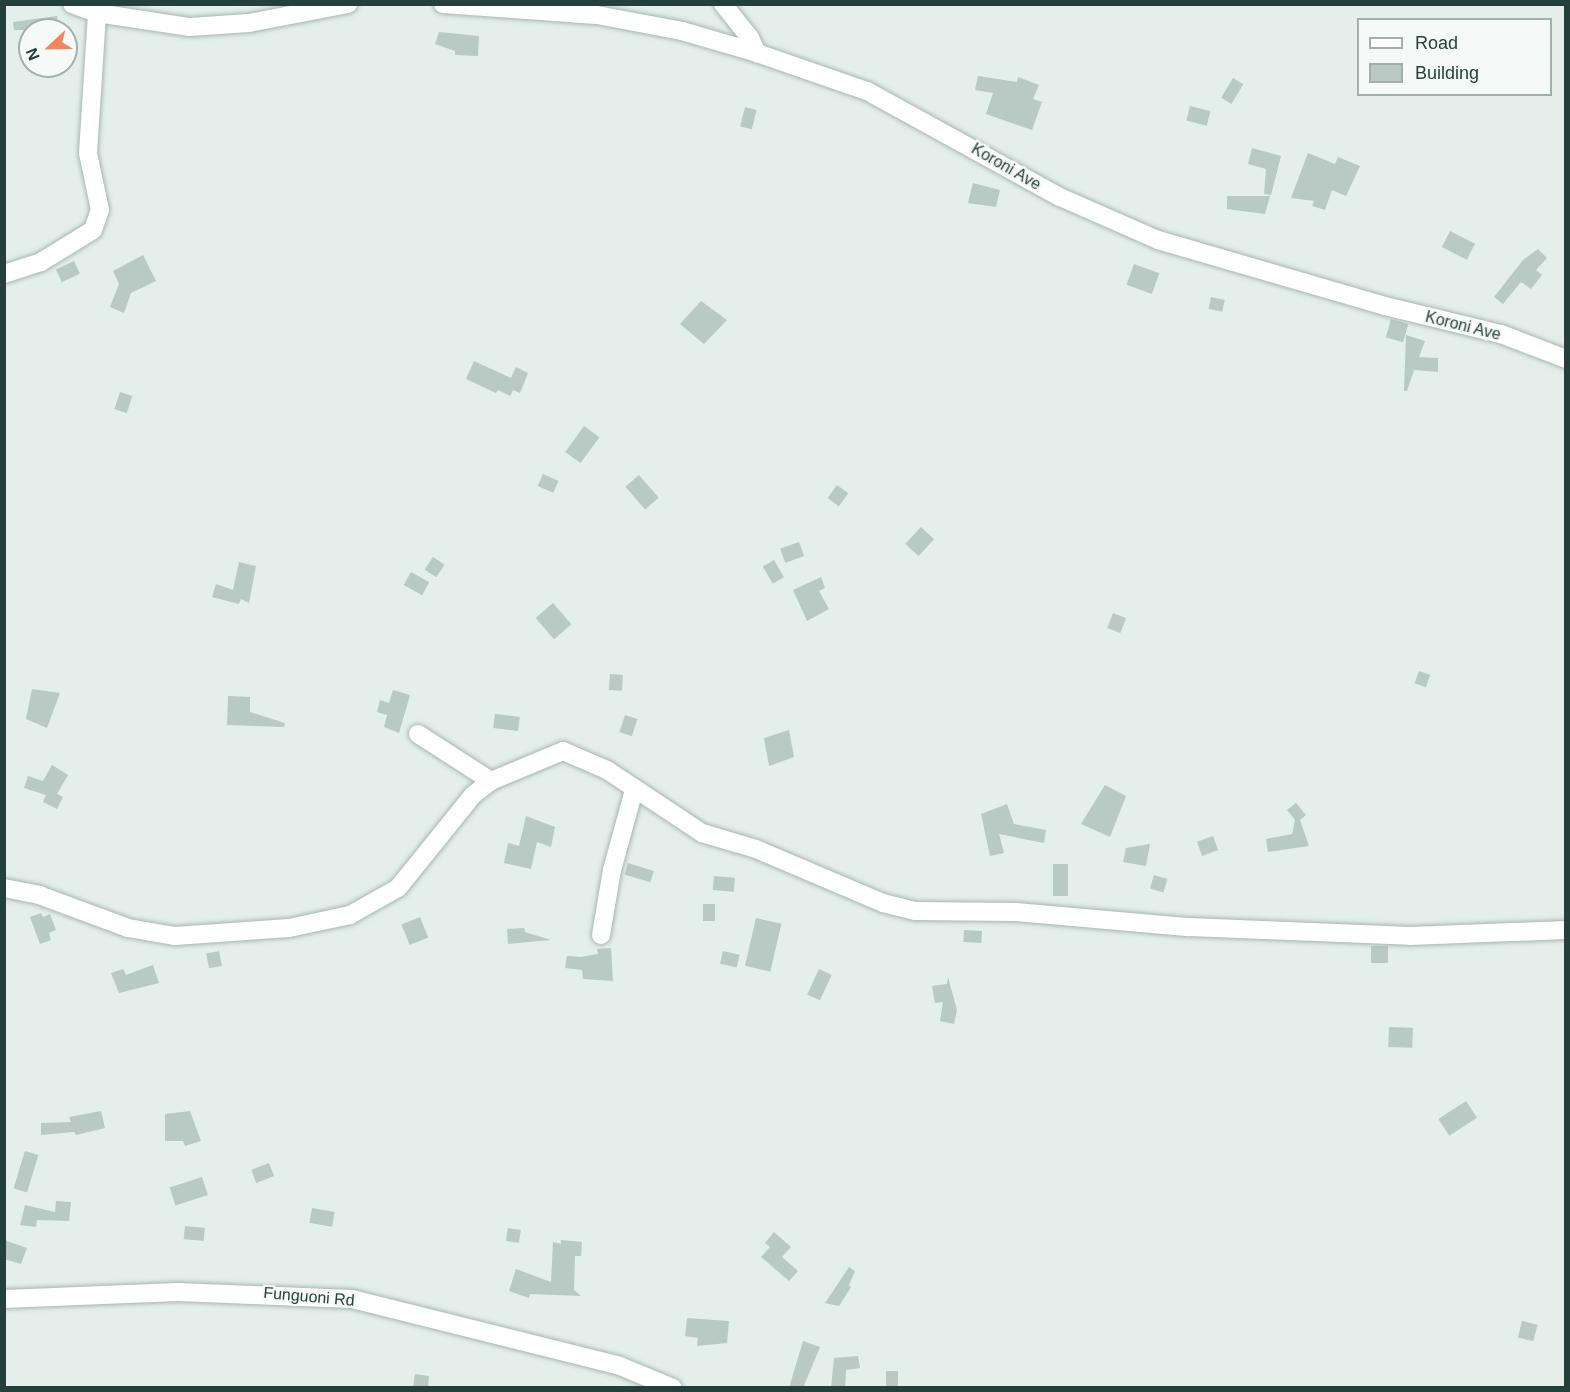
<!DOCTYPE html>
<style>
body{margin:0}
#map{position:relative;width:1570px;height:1392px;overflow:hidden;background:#e4eeea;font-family:Helvetica,sans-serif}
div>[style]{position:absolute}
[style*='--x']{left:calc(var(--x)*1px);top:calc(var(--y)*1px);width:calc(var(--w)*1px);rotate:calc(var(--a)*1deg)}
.building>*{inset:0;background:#b9c9c3;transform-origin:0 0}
.roads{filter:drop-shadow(0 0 2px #a6b7b2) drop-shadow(0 0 2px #a6b7b2)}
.minor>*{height:18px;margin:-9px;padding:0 9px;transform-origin:9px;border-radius:9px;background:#fff}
.tertiary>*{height:18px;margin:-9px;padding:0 9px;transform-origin:9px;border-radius:9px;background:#fff}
span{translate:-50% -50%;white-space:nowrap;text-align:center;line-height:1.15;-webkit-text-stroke:4.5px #f5faf8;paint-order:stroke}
.street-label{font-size:16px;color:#23413a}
.frame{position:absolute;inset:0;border:6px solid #23413a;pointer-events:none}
.legend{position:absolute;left:1357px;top:18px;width:195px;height:78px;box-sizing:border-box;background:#f5faf8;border:2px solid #a1b0ac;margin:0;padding:8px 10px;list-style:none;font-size:18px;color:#23413a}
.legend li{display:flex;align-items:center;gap:12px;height:30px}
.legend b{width:30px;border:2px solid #a1b0ac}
.north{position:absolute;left:18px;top:18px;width:60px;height:60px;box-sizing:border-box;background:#f5faf8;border:2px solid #a1b0ac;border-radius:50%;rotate:248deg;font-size:16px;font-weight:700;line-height:24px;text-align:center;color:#23413a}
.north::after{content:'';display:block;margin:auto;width:21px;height:27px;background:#f6855b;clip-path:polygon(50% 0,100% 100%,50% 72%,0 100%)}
</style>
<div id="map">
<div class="building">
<i style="clip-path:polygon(57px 16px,59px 30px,14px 30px,13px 22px)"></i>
<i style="clip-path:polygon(439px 32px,479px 36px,478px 56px,455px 55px,455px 51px,435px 44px)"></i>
<i style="clip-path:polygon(978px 76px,1017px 82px,1018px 77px,1039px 85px,1033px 99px,1042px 102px,1032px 130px,986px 114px,993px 93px,975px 90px)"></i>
<i style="left:1233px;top:78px;width:12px;height:23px;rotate:31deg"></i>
<i style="left:1190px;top:106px;width:21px;height:15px;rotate:14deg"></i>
<i style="left:745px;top:107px;width:12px;height:20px;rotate:14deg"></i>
<i style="clip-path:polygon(1252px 148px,1281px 156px,1271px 195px,1264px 194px,1266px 169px,1248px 164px)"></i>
<i style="clip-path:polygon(1308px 153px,1335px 164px,1338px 157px,1360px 166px,1346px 196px,1332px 190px,1325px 210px,1312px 206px,1314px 201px,1291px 198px)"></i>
<i style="clip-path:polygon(973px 183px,1000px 190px,996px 207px,968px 203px)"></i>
<i style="clip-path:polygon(1227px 196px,1270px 196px,1265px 214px,1227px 209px)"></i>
<i style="left:1450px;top:231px;width:28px;height:18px;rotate:27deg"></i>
<i style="clip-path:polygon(1538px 249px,1547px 258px,1536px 270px,1542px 275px,1531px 289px,1521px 282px,1503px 304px,1494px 297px,1523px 260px)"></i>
<i style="clip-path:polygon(143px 255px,156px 281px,131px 293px,124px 313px,110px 307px,119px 284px,113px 271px)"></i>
<i style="left:74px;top:261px;width:14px;height:20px;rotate:65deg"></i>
<i style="left:1134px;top:264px;width:27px;height:22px;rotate:20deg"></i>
<i style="left:1211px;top:297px;width:14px;height:12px;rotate:12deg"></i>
<i style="clip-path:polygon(701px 301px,727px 320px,704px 344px,680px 324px)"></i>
<i style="left:1391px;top:319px;width:18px;height:19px;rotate:16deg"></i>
<i style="clip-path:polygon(1406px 335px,1425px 341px,1419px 357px,1438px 358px,1438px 372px,1414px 370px,1407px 391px,1404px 391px)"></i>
<i style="clip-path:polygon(474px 361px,511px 378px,516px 367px,528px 373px,520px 393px,513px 390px,510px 396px,498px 390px,496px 393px,466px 379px)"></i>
<i style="left:120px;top:392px;width:13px;height:18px;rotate:18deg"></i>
<i style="left:584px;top:426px;width:19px;height:32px;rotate:36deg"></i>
<i style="left:543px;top:474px;width:17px;height:13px;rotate:24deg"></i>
<i style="left:639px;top:475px;width:30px;height:18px;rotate:49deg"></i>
<i style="left:837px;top:485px;width:14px;height:16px;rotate:36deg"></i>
<i style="left:921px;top:527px;width:18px;height:23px;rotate:43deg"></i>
<i style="left:799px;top:542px;width:15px;height:20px;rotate:70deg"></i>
<i style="left:433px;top:557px;width:14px;height:15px;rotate:34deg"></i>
<i style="left:774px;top:560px;width:20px;height:13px;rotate:60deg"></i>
<i style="clip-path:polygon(239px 562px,256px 566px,249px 603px,241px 599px,239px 604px,212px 597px,216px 584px,233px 590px)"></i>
<i style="left:411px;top:572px;width:21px;height:15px;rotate:29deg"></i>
<i style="clip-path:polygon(821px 577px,825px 588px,819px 591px,829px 609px,807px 621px,793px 590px)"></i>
<i style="left:553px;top:603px;width:28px;height:23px;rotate:49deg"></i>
<i style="left:1113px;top:613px;width:14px;height:16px;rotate:21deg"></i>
<i style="left:1419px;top:671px;width:12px;height:13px;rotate:20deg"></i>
<i style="left:610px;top:674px;width:13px;height:16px;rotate:4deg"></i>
<i style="clip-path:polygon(32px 689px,60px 693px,47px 728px,26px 719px)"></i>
<i style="clip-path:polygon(393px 690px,410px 695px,399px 733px,384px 727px,387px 715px,377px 712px,380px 700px,389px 703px)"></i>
<i style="clip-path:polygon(228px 696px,250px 697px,250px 712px,285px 723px,284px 727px,227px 725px)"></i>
<i style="left:495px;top:714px;width:25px;height:14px;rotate:7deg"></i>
<i style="left:625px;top:715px;width:13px;height:18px;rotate:18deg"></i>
<i style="clip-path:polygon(789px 730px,794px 757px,769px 766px,764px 738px)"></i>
<i style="clip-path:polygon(52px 765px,68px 775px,57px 794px,63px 797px,57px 809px,43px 802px,46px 795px,24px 788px,28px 776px,43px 781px)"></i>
<i style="clip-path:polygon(1105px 785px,1126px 796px,1110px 837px,1081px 824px)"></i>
<i style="clip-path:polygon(1296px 803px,1306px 815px,1300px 820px,1309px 846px,1268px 852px,1266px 839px,1292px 834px,1295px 820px,1287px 810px)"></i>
<i style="clip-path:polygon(1007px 804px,1014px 824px,1046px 830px,1044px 843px,999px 834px,1004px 853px,990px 856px,981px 814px)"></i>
<i style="clip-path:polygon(526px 816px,555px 827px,551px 847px,537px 842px,531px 869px,504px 863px,508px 843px,519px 846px)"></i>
<i style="left:1213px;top:836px;width:15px;height:17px;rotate:70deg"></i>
<i style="clip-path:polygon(1150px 844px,1146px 866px,1123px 862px,1126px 848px)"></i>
<i style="left:628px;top:863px;width:27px;height:12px;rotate:17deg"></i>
<i style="left:1053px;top:864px;width:15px;height:32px"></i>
<i style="left:1154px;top:875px;width:14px;height:14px;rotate:17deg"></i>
<i style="left:714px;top:876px;width:21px;height:14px;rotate:5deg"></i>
<i style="left:703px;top:904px;width:12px;height:17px"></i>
<i style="clip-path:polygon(41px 913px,43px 917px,50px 914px,56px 930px,49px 933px,51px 940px,40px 944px,30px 917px)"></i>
<i style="left:420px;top:917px;width:22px;height:20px;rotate:68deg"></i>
<i style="left:756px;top:918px;width:26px;height:49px;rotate:13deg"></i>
<i style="clip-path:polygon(524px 928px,525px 932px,551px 940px,508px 944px,507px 929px)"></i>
<i style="left:964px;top:930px;width:18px;height:12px;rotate:3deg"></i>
<i style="left:1371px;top:946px;width:17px;height:17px"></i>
<i style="clip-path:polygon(611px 948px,613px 981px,583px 979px,582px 970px,565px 968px,567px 956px,581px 957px,598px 954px,597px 949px)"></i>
<i style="left:219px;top:951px;width:15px;height:13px;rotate:79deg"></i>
<i style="left:723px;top:951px;width:17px;height:13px;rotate:13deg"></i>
<i style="clip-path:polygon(153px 965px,159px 983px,119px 993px,111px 973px,123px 969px,126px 975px)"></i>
<i style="left:819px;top:969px;width:14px;height:28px;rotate:25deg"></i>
<i style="clip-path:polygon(948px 977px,957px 1010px,954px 1024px,940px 1021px,943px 1002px,935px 1003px,932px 986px,947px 984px)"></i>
<i style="left:1389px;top:1027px;width:24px;height:20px;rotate:2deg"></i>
<i style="left:1466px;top:1101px;width:20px;height:33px;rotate:57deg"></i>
<i style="clip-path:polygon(101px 1111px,105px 1128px,76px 1135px,74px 1132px,41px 1135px,41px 1123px,71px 1122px,69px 1117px)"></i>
<i style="clip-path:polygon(190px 1111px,201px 1141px,185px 1146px,183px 1141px,165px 1141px,165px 1114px)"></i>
<i style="left:25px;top:1151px;width:14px;height:39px;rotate:17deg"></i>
<i style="left:269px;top:1163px;width:14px;height:19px;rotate:69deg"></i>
<i style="left:202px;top:1177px;width:19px;height:34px;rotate:72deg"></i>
<i style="clip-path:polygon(56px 1201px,71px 1202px,69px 1221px,37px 1220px,36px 1227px,20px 1225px,25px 1205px,55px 1212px)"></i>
<i style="left:312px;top:1208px;width:23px;height:15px;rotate:10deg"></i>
<i style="left:185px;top:1226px;width:20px;height:13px;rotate:6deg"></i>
<i style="left:508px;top:1228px;width:13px;height:13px;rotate:9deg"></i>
<i style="clip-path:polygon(774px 1232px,791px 1247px,782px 1257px,798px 1271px,789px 1281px,761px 1257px,770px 1247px,765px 1243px)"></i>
<i style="clip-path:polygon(4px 1240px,27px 1248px,21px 1264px,4px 1259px)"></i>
<i style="clip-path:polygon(561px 1240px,582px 1242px,581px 1256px,575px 1256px,574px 1290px,581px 1296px,530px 1294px,529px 1298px,509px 1291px,516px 1269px,551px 1282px,553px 1242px,561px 1244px)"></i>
<i style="clip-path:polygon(849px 1267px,855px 1271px,849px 1285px,851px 1287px,839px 1306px,825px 1303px)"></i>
<i style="clip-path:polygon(687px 1318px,729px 1321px,727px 1343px,697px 1346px,698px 1338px,685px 1336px)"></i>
<i style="left:1522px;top:1321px;width:16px;height:17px;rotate:14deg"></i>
<i style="clip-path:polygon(803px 1341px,820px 1347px,803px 1388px,789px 1388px)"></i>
<i style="clip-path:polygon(858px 1356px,860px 1368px,846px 1370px,845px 1388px,831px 1388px,834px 1358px)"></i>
<i style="left:886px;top:1371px;width:12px;height:17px"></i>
<i style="clip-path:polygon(415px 1374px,429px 1376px,428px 1388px,413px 1388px)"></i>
</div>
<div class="roads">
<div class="minor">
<i style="--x:72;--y:4;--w:27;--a:20"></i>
<i style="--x:97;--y:13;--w:94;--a:8.6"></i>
<i style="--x:190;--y:27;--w:59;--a:-3.9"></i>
<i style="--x:249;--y:23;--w:101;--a:-10.9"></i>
<i style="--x:443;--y:4;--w:154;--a:4.1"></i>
<i style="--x:597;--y:15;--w:86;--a:10.7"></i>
<i style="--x:682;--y:31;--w:78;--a:16.3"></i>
<i style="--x:757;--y:53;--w:116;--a:19.1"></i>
<i style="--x:867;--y:91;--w:220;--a:28.8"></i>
<i style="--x:1060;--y:197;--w:107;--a:23.7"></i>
<i style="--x:1158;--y:240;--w:236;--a:16.2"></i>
<i style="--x:1385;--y:306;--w:119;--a:13.6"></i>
<i style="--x:1501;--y:334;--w:70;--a:21"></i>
<i style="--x:723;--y:4;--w:43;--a:51.5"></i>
<i style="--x:750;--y:38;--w:17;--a:65"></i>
<i style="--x:4;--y:274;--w:39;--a:-18"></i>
<i style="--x:41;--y:262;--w:61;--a:-31.6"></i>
<i style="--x:93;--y:230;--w:21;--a:-71"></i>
<i style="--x:100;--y:210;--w:58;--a:-101.9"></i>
<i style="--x:88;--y:153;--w:140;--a:-86.3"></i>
<i style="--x:418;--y:734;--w:87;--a:32.8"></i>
<i style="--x:4;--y:888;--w:36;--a:11"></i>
<i style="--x:39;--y:895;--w:95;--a:20.3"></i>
<i style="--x:128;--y:928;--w:48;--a:9.7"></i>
<i style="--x:175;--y:936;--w:114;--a:-4"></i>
<i style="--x:289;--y:928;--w:62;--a:-12"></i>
<i style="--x:350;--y:915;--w:55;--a:-29.4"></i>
<i style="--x:398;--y:888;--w:119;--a:-51.1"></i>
<i style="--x:473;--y:795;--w:23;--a:-38"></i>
<i style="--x:491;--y:781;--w:78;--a:-22.6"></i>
<i style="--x:563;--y:751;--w:48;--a:23.4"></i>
<i style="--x:607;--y:770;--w:114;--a:33.6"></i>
<i style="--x:702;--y:833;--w:56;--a:16.5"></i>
<i style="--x:756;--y:849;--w:138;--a:23"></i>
<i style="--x:883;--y:903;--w:33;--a:14"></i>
<i style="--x:915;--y:911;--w:101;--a:0.6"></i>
<i style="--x:1016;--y:912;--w:174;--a:5"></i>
<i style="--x:1189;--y:927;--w:221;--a:2.3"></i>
<i style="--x:1410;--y:936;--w:156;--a:-2.2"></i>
<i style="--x:601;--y:935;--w:66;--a:-80.4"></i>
<i style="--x:612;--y:870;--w:83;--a:-74.6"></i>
</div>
<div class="tertiary">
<i style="--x:4;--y:1299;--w:174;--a:-2.3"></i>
<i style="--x:178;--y:1292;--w:174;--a:2.3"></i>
<i style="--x:352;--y:1299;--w:276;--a:14"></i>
<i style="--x:620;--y:1366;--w:57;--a:22.5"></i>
</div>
</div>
<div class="street-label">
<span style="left:1006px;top:167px;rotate:30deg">Koroni Ave</span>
<span style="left:1463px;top:326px;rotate:14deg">Koroni Ave</span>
<span style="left:309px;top:1297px;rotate:5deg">Funguoni Rd</span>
</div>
<div class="frame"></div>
<ul class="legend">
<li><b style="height:8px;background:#fff"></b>Road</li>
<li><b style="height:16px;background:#b9c9c3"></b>Building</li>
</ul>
<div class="north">N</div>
</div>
